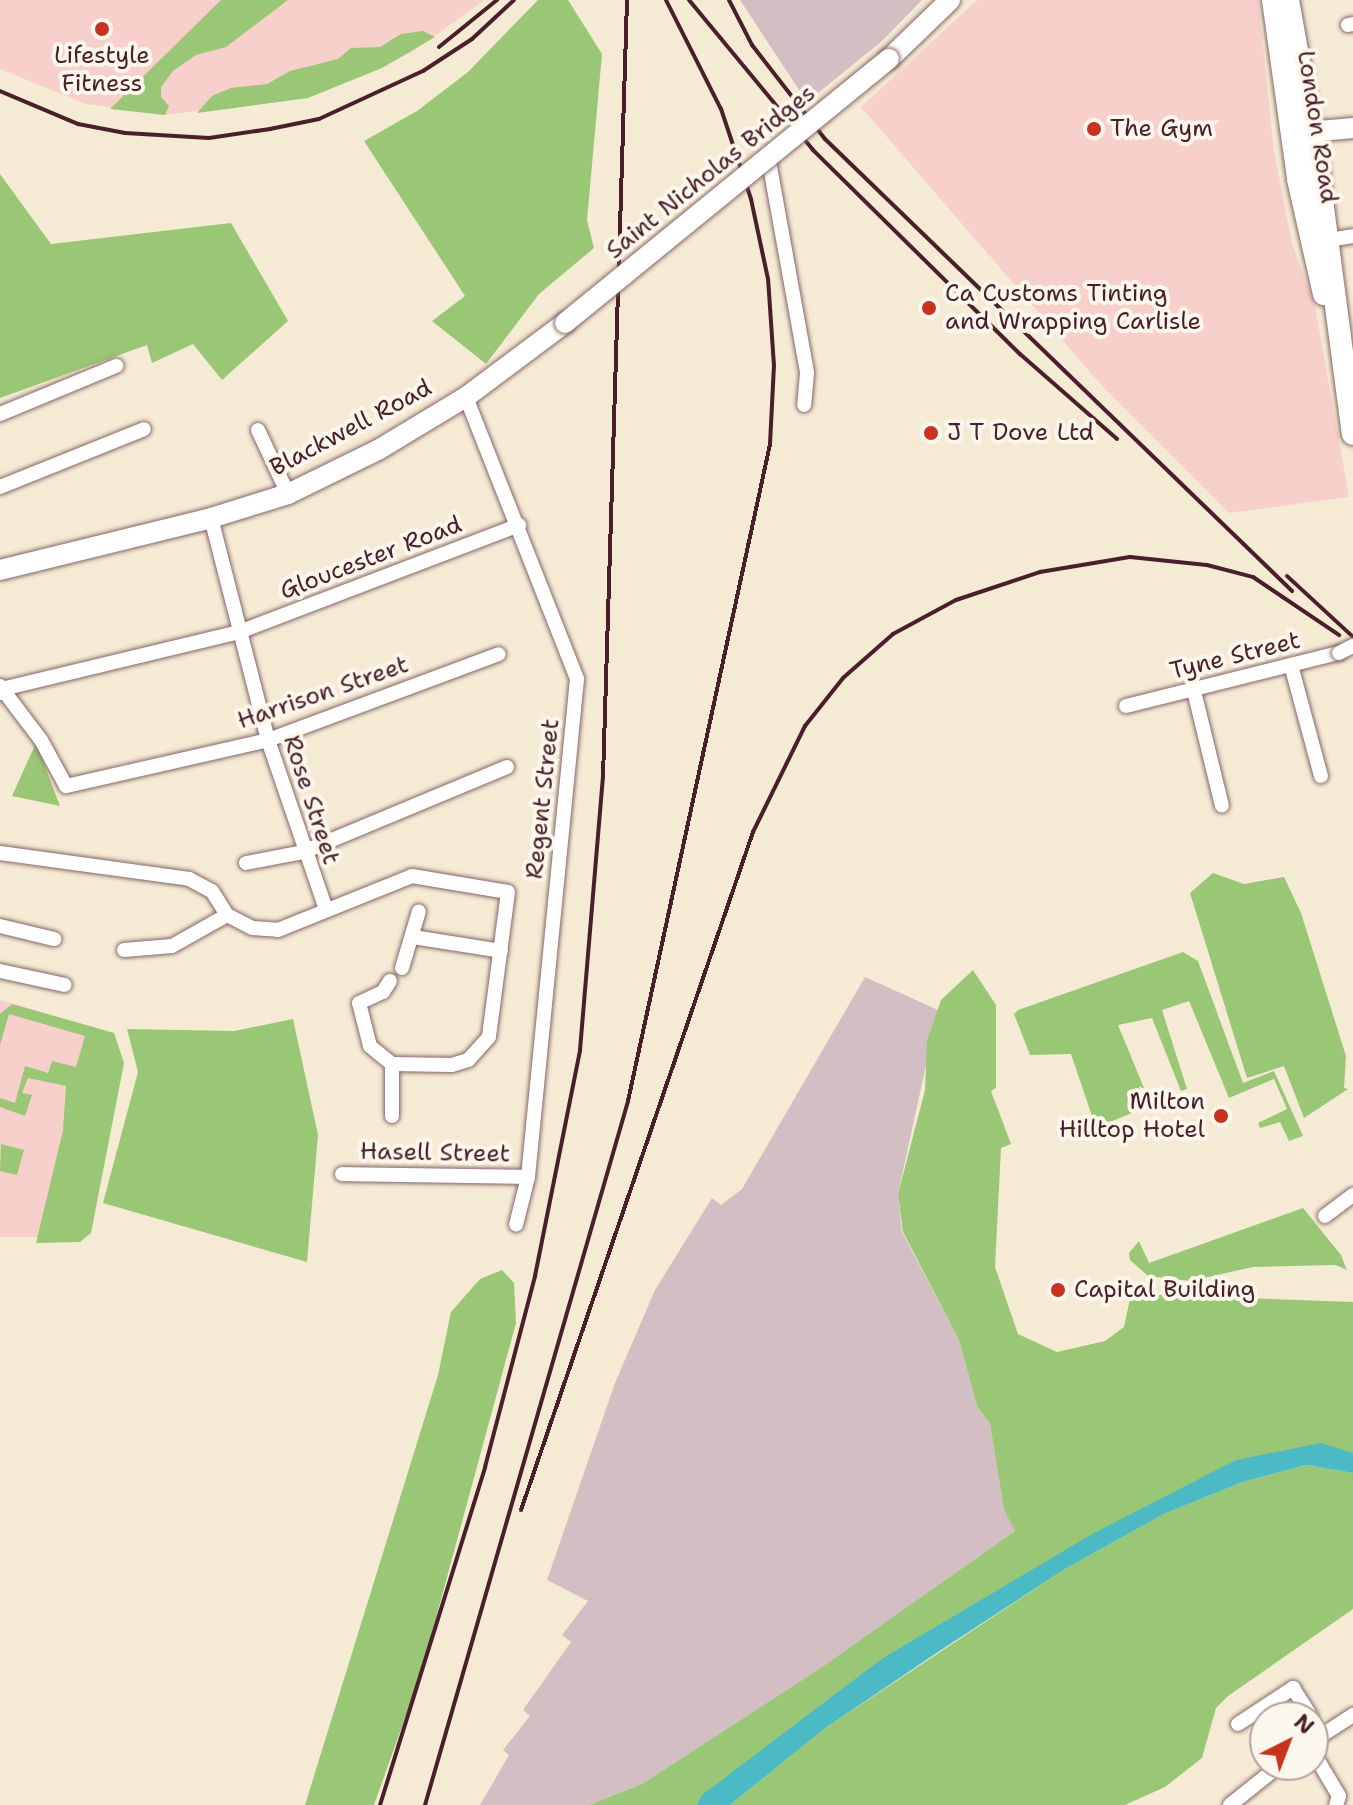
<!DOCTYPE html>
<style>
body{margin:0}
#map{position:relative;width:1353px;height:1805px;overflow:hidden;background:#f5ebd5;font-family:"Shantell Sans",sans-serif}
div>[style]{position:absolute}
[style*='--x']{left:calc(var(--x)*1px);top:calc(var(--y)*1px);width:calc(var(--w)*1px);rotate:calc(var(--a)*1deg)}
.built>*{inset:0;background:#f7d0cc}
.industrial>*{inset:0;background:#d2bec3}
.green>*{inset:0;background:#9ac775}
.water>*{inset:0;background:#4bbac4}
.roads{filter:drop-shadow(0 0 2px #866666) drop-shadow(0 0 2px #866666)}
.street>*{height:14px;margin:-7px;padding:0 7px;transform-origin:7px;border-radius:7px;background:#fff}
.secondary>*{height:20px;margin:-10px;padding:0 10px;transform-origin:10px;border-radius:10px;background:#fff}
.primary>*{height:22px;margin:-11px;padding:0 11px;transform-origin:11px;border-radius:11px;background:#fff}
.rail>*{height:4px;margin:-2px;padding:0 2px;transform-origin:2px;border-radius:2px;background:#4a1f2b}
.bridges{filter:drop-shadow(0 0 2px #866666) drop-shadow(0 0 2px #866666)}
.street-bridge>*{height:14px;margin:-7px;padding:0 7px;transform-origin:7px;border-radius:7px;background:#fff}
.secondary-bridge>*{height:20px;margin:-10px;padding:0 10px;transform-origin:10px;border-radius:10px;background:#fff}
.dots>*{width:22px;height:22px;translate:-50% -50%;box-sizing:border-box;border:4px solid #fbf7ec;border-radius:50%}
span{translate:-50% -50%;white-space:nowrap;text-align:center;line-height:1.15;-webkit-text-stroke:8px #fbf7ec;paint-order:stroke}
.poi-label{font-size:24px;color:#4a1f2b}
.left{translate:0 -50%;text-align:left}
.right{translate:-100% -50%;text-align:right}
.street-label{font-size:24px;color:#4a1f2b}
.north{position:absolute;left:1249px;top:1701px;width:80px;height:80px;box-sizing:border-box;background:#fbf7ec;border:2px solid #b4a19f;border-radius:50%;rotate:42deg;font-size:22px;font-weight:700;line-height:32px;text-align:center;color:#4a1f2b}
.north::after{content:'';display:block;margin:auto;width:28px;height:36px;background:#c8321e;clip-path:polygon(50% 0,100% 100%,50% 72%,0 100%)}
</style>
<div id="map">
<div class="built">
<i style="clip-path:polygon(0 0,485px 0,412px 52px,308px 98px,165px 115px,86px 104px,0 69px)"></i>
<i style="clip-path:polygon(977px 0,1258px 0,1274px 151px,1292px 243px,1315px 306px,1349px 497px,1229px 513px,1103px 387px,861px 107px)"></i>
<i style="clip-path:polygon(0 1000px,114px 1033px,124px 1063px,80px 1237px,0 1237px)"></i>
</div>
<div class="industrial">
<i style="clip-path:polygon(740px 0,922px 0,882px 41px,807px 102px)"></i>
<i style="clip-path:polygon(865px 977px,938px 1010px,898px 1194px,902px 1232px,959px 1340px,977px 1406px,990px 1424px,1004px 1510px,1015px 1531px,819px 1670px,642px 1784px,589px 1805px,480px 1805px,509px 1755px,503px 1750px,530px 1716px,523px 1710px,571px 1642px,562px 1635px,588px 1601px,547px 1580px,615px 1383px,655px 1290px,712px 1198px,721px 1205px,742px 1189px)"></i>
</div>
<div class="green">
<i style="clip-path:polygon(221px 0,288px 0,226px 47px,196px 55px,173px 71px,161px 87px,161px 97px,169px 106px,165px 115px,110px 109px)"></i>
<i style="clip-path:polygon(538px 0,568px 0,602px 54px,587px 220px,594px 248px,539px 294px,486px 364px,432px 321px,465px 296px,364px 141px,417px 111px,468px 72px)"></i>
<i style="clip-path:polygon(423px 31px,435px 37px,382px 68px,308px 98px,197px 113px,212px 96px,231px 88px,267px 84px,290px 71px,338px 59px,351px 48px,380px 47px,401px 34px)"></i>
<i style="clip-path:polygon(0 174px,51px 244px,231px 223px,288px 321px,222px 380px,193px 344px,152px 363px,147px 345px,0 398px)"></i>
<i style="clip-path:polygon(36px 743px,60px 806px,12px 796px)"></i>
<i style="clip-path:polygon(1213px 873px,1244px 884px,1284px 877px,1301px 913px,1346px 1056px,1344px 1088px,1348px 1089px,1304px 1118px,1284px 1066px,1247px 1078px,1190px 893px)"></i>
<i style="clip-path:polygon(1183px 952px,1198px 961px,1243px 1083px,1274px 1071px,1303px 1136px,1289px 1141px,1280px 1122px,1260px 1128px,1258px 1123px,1287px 1109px,1274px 1079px,1229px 1098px,1189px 1001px,1162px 1010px,1187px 1089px,1181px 1091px,1152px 1018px,1118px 1025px,1151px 1105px,1096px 1128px,1071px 1054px,1030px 1055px,1014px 1014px,1018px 1010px)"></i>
<i style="clip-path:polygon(973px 970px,996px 1005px,996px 1088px,991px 1091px,1011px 1144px,1001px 1148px,995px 1267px,1018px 1334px,1057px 1352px,1105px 1341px,1124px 1327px,1131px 1294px,1353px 1302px,1353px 1453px,1236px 1460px,956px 1617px,698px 1805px,589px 1805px,642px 1784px,818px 1670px,1015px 1531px,1004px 1510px,990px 1424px,977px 1406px,959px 1340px,903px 1232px,898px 1194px,925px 1090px,927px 1041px,941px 1000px)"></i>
<i style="clip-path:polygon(12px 1004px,114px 1033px,124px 1063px,91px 1233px,80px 1242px,36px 1243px,63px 1130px,66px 1086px,28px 1078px,22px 1093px,32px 1095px,25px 1116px,0 1107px,0 1098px,15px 1103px,25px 1066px,48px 1073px,52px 1061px,76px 1067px,85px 1036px,9px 1014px,0 1045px,0 1014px)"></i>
<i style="clip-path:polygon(293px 1019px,318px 1135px,307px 1262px,103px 1203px,138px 1072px,127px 1029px,234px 1031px)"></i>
<i style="clip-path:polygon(1px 1144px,24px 1150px,17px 1175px,0 1171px)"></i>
<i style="clip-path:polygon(1303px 1208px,1341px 1255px,1347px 1270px,1336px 1265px,1253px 1267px,1190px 1281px,1148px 1276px,1130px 1260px,1129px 1253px,1139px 1241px,1149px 1263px)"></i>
<i style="clip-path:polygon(502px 1270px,514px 1283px,516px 1323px,421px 1673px,374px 1805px,305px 1805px,438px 1375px,451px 1312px,480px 1279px)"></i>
<i style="clip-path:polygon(1306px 1465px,1353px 1473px,1353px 1609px,1228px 1696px,1216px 1708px,1202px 1758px,1165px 1787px,1125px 1805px,730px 1805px,824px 1729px,1065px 1569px,1164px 1514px,1243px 1482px)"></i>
</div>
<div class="water">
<i style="clip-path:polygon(1321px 1443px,1353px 1453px,1353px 1473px,1306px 1465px,1243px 1482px,1164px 1514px,1065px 1569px,938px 1652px,824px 1729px,730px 1805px,697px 1805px,702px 1795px,883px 1658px,1094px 1533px,1236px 1460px)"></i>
</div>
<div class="roads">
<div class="street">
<i style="--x:1348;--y:25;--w:5;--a:-11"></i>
<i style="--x:769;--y:161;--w:215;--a:79.8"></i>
<i style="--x:807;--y:373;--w:32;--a:95"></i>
<i style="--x:1322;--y:241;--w:31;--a:-9"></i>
<i style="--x:466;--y:397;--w:303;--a:68.5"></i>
<i style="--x:577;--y:679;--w:500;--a:95.62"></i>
<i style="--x:528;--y:1177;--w:49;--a:104"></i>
<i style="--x:0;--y:414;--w:126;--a:-22.5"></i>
<i style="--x:258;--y:430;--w:71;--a:64.9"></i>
<i style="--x:0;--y:487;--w:155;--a:-21.9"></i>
<i style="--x:211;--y:518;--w:229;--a:75.6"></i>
<i style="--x:268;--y:740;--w:179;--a:71.1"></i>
<i style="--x:1291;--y:665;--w:115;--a:74.9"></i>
<i style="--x:0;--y:686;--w:68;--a:52.8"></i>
<i style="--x:41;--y:740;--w:52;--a:61.5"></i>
<i style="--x:66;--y:786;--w:207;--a:-12.8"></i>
<i style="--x:268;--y:740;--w:246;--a:-20.4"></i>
<i style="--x:1193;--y:687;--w:122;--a:76.3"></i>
<i style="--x:0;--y:693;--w:4;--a:-63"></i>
<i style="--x:2;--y:689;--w:244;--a:-13.5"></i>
<i style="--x:239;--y:632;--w:300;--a:-20.9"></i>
<i style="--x:1126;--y:706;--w:219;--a:-14"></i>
<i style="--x:0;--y:853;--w:191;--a:7.8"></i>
<i style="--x:189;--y:879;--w:26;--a:28"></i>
<i style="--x:212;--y:891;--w:28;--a:58"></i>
<i style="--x:246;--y:863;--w:58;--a:-10.9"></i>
<i style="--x:303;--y:852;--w:221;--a:-22.6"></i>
<i style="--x:227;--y:915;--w:28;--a:27"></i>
<i style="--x:252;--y:928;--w:26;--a:4"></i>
<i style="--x:278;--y:930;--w:144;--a:-21.9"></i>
<i style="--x:412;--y:876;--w:97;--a:9.5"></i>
<i style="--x:508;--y:892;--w:146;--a:97.5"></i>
<i style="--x:489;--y:1037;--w:31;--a:132"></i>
<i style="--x:468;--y:1060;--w:17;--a:163"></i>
<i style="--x:452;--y:1065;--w:60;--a:-179"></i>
<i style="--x:392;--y:1064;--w:28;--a:-141"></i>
<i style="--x:370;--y:1046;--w:44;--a:-104.3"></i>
<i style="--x:359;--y:1003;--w:26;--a:-25"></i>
<i style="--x:383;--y:992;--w:13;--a:-58"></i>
<i style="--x:0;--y:926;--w:56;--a:13.5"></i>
<i style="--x:413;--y:937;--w:89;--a:9"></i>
<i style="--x:124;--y:950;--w:48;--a:-4.8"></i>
<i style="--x:172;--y:946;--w:63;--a:-29.4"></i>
<i style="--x:402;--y:968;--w:59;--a:-73.4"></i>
<i style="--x:0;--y:971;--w:66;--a:12.2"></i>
<i style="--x:392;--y:1116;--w:52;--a:-90"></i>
<i style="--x:342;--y:1174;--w:186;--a:0.9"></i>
<i style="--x:1325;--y:1216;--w:35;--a:-37"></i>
<i style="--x:1238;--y:1724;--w:66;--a:-33.2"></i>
<i style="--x:1293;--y:1688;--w:34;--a:58"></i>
<i style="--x:1313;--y:1741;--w:48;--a:-33"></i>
<i style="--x:1313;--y:1752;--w:51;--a:59.4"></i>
<i style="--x:1339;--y:1796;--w:9;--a:108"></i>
<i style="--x:1230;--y:1805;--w:64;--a:-38.7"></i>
</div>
<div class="secondary">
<i style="--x:889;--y:59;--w:85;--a:-44"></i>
<i style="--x:1298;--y:133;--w:55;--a:-5.2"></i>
<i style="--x:0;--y:570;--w:217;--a:-13.8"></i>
<i style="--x:211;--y:518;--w:81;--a:-17.3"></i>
<i style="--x:288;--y:494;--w:100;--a:-26.1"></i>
<i style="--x:378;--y:450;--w:103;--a:-31.1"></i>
<i style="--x:466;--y:397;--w:124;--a:-36.8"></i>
</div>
<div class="primary">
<i style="--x:1273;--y:0;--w:181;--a:82"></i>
<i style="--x:1298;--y:179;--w:118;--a:77.3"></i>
<i style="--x:1288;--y:0;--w:165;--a:79.9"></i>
<i style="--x:1317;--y:162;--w:274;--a:82.5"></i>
</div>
</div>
<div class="rail">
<i style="--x:689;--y:0;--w:195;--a:50.4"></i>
<i style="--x:813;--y:150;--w:291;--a:44.6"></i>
<i style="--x:1020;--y:354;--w:129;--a:41.2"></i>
<i style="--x:729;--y:0;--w:51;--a:62.9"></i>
<i style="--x:752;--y:45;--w:119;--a:52.2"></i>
<i style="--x:825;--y:139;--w:650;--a:44.06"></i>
<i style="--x:439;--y:47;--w:75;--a:-39"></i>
<i style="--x:0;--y:91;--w:85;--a:22.9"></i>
<i style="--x:78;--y:124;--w:48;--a:10.8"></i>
<i style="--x:125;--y:133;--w:84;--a:3.4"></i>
<i style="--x:209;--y:138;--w:62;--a:-8.4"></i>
<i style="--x:270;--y:129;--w:50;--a:-11.5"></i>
<i style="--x:319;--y:119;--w:115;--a:-24.8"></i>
<i style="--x:423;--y:71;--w:59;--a:-33.1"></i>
<i style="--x:472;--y:39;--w:57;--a:-42.9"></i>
<i style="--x:1287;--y:576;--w:90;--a:42.7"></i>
<i style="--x:521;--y:1510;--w:717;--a:-71.11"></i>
<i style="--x:753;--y:832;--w:118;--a:-63.9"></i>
<i style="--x:805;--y:726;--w:61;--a:-51.6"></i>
<i style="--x:843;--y:678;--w:67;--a:-41.3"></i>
<i style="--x:893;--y:634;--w:72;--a:-28.4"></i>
<i style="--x:956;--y:600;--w:89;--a:-18.4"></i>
<i style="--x:1040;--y:572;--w:91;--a:-9.5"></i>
<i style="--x:1130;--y:557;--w:77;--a:5.9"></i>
<i style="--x:1207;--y:565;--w:48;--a:14.6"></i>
<i style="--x:1253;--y:577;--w:104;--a:34"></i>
<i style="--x:380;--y:1805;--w:354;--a:-72.7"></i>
<i style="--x:485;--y:1467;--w:197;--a:-75.3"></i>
<i style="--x:535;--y:1276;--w:230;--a:-78.7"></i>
<i style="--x:580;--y:1050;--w:274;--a:-85.2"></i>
<i style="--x:603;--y:777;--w:777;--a:-88.23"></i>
<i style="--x:425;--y:1805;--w:733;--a:-73.91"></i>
<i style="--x:628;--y:1101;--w:672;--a:-77.8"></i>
<i style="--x:770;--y:444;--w:78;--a:-87.1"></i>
<i style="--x:774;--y:366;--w:87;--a:-93.9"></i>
<i style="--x:768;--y:279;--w:82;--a:-102"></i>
<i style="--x:751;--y:199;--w:95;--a:-108.4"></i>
<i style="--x:721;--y:109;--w:122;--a:-116.8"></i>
</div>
<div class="bridges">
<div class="street-bridge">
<i style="--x:1339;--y:653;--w:16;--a:-27"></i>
</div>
<div class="secondary-bridge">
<i style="--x:565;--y:323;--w:418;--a:-39.2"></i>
</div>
</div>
<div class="dots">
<i style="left:102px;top:29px;background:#c8321e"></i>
<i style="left:1094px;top:129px;background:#c8321e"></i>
<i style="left:929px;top:308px;background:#c8321e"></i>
<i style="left:931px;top:433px;background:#c8321e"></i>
<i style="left:1221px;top:1116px;background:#c8321e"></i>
<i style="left:1058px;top:1290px;background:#c8321e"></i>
</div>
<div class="poi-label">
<span style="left:102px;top:70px">Lifestyle<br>Fitness</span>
<span class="left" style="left:1110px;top:129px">The Gym</span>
<span class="left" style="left:945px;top:308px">Ca Customs Tinting<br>and Wrapping Carlisle</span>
<span class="left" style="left:947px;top:433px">J T Dove Ltd</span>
<span class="right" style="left:1205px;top:1116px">Milton<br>Hilltop Hotel</span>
<span class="left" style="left:1074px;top:1290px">Capital Building</span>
</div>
<div class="street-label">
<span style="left:1317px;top:127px;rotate:81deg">London Road</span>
<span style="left:711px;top:172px;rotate:-39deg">Saint Nicholas Bridges</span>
<span style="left:351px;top:428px;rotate:-28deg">Blackwell Road</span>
<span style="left:371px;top:558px;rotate:-21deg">Gloucester Road</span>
<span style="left:1235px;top:656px;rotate:-14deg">Tyne Street</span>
<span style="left:323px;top:693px;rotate:-19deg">Harrison Street</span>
<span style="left:543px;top:799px;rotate:-84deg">Regent Street</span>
<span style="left:311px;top:800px;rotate:72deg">Rose Street</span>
<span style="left:435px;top:1153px;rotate:1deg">Hasell Street</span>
</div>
<div class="north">N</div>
</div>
